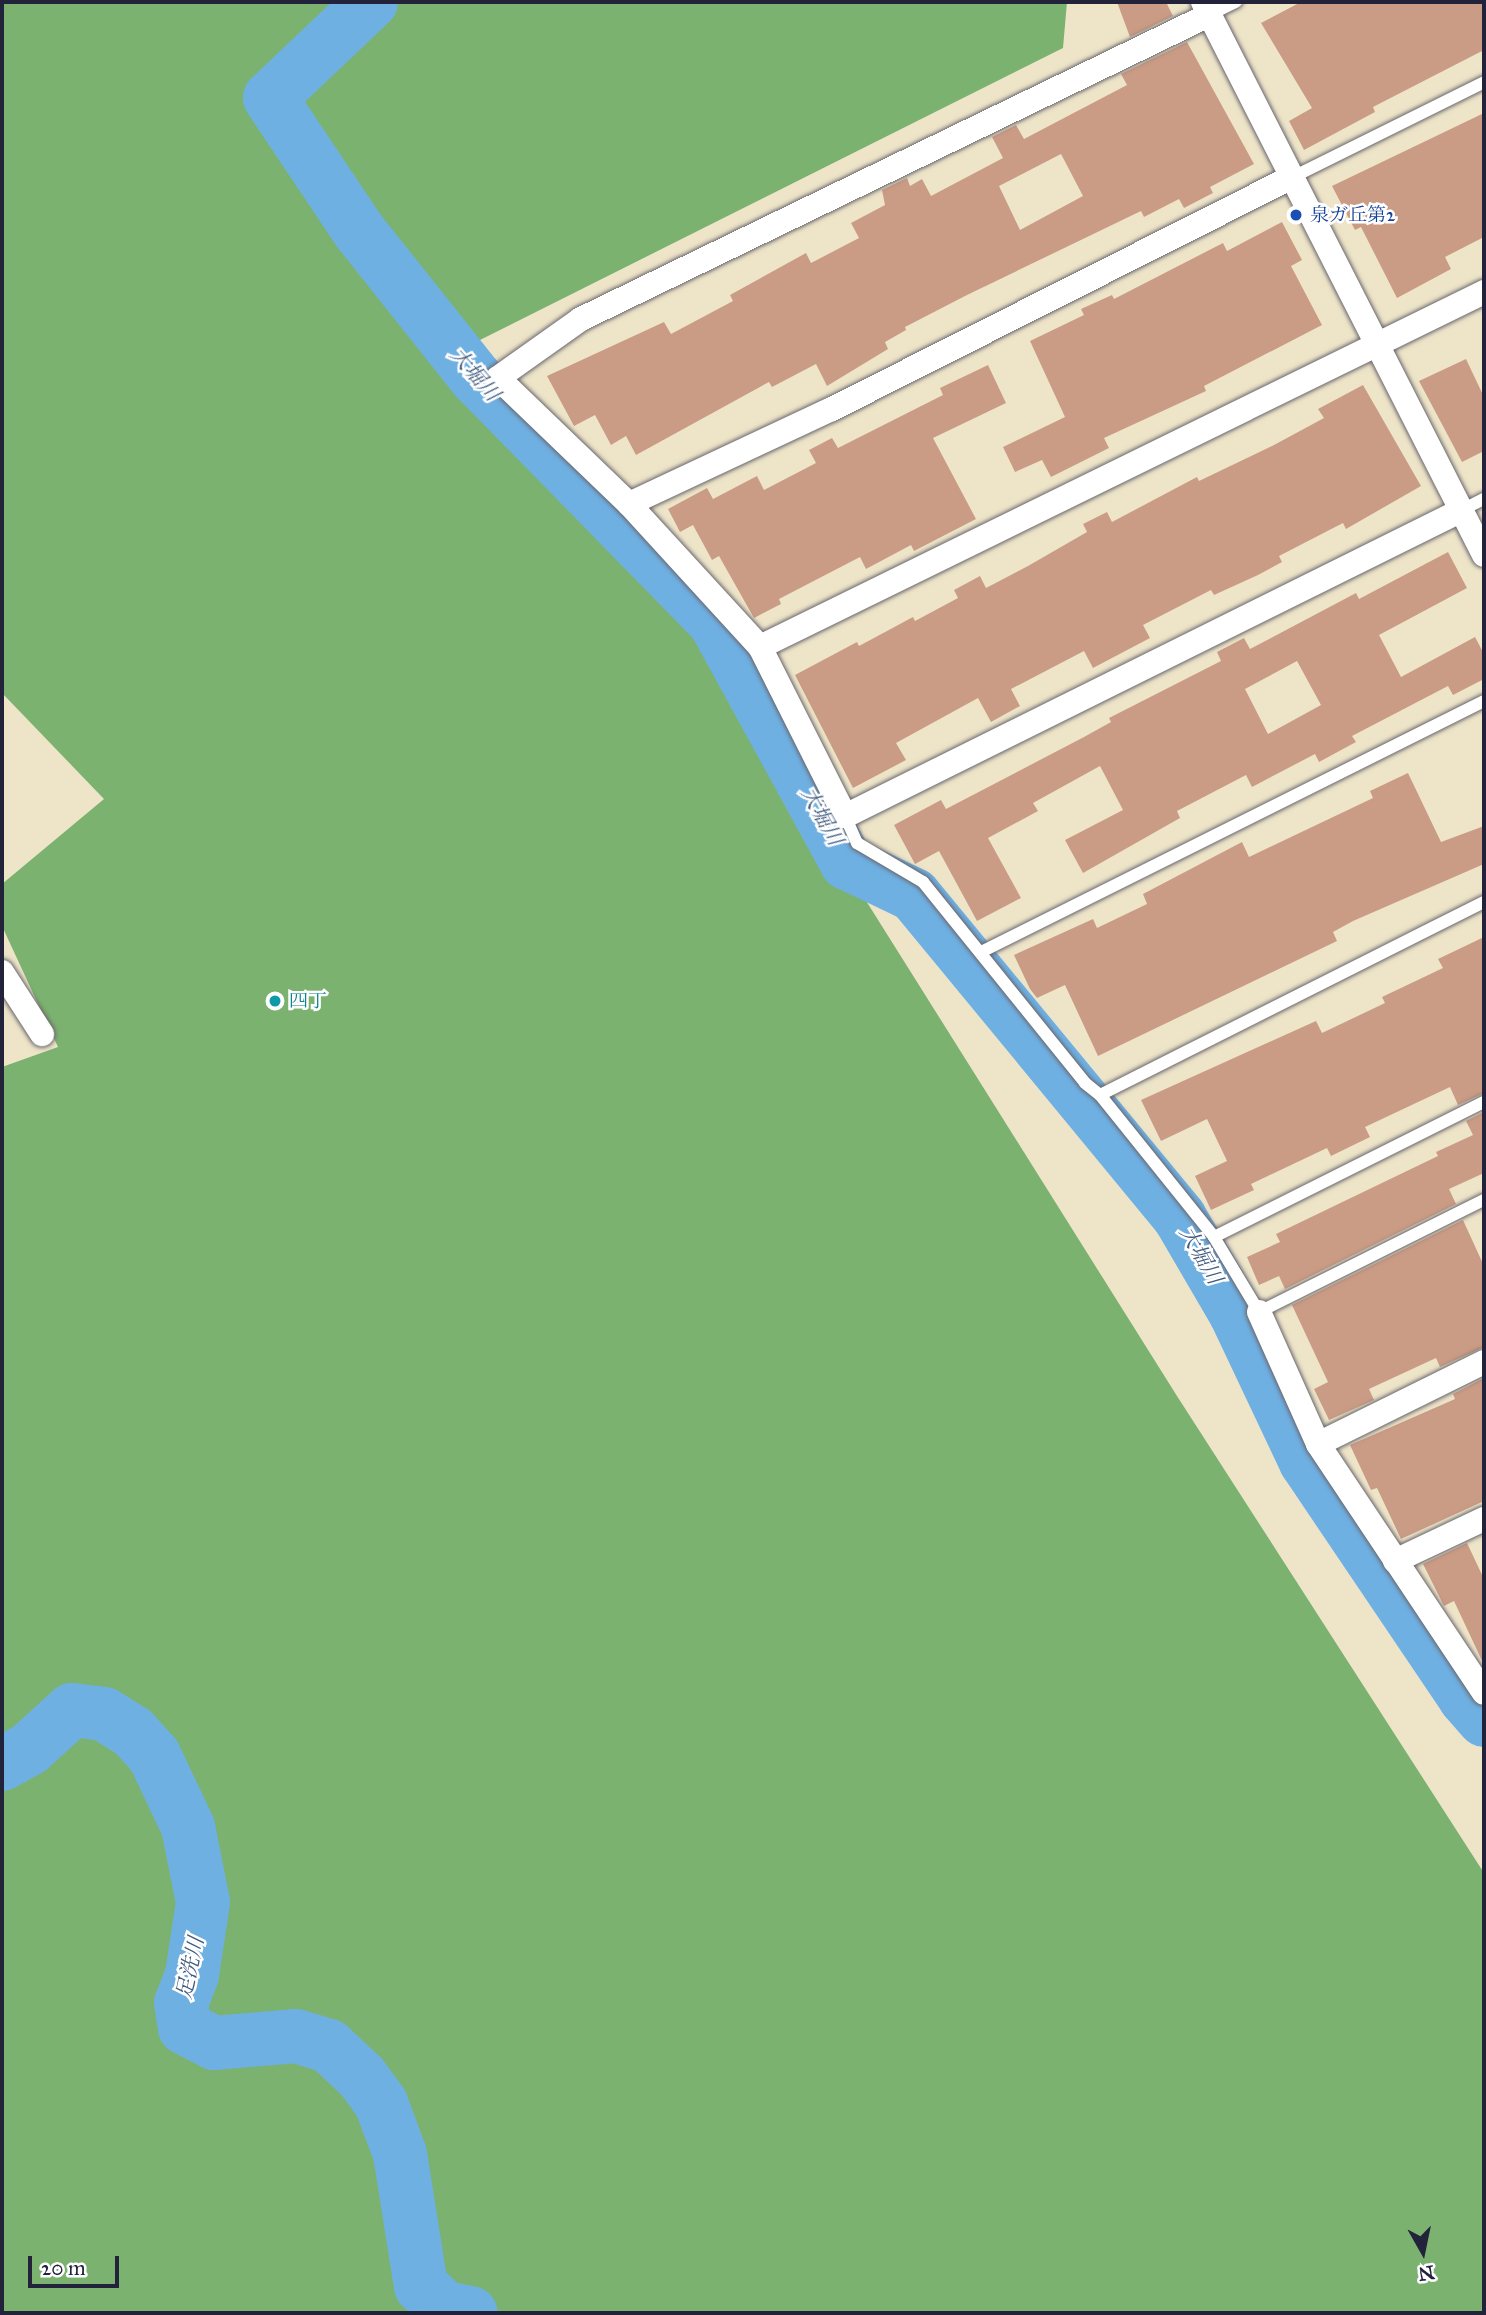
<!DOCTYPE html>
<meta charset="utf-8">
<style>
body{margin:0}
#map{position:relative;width:1486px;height:2315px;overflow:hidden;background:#eee5c9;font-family:"IM FELL Great Primer","Noto Serif JP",serif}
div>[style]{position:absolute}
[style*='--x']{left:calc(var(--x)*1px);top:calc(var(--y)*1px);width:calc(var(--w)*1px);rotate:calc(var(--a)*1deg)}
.forest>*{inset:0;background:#7cb26f}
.river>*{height:54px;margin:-27px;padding:0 27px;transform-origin:27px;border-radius:27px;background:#6fb0e3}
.building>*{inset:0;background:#cb9c85}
.roads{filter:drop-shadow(0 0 2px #69666d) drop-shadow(0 0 2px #69666d)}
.service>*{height:12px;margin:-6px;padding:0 6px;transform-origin:6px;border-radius:6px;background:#fff}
.minor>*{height:24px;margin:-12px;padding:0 12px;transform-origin:12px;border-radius:12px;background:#fff}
.dots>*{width:19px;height:19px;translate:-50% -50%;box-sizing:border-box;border:4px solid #fff;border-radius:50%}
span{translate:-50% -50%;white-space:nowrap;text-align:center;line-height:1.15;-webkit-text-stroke:5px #fff;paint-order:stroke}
.transit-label{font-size:19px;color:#164399}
.left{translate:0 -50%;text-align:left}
.culture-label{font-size:19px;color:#0d838f}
.water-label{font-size:21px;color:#415b7e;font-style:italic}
.frame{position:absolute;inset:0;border:4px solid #22223b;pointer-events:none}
.north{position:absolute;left:1388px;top:2217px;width:70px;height:70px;-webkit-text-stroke:5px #fff;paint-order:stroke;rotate:171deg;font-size:19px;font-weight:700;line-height:28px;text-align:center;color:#22223b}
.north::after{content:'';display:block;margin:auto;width:24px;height:32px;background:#22223b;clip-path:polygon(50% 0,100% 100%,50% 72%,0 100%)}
.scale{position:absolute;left:28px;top:2256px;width:91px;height:32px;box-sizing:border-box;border:4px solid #22223b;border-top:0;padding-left:9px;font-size:21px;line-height:24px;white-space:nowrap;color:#22223b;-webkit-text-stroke:5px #fff;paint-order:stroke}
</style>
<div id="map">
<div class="forest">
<i style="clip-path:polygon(2px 2px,1067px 2px,1063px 48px,458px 351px,718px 665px,1177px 1396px,1484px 1873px,1484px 2313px,2px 2313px,2px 1067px,58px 1047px,2px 926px,2px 884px,104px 799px,2px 693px)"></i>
</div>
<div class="river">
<i style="--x:371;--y:2;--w:139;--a:136.5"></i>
<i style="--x:270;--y:98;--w:160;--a:56.2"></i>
<i style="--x:359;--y:231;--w:188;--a:51.5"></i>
<i style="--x:476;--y:378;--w:342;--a:45.6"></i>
<i style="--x:715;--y:622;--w:275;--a:61.3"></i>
<i style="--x:847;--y:863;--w:74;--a:25.5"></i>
<i style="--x:914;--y:895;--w:418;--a:50.5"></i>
<i style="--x:1180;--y:1218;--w:111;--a:59.7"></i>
<i style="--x:1236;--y:1314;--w:164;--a:64.7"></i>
<i style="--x:1306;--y:1462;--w:285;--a:56"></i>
<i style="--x:1465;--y:1698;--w:29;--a:49"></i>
<i style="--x:2;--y:1764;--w:31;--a:-29"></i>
<i style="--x:29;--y:1749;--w:58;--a:-42.2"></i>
<i style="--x:72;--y:1710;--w:32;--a:7"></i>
<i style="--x:104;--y:1714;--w:34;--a:32"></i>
<i style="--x:133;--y:1732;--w:31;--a:48"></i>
<i style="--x:154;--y:1755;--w:80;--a:64.7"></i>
<i style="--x:188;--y:1827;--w:76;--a:78.7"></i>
<i style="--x:203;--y:1902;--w:74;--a:98.6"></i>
<i style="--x:192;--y:1975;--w:30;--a:111"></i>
<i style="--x:181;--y:2003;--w:25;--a:81"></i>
<i style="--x:185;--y:2028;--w:33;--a:27"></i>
<i style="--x:214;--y:2043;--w:82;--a:-4.9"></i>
<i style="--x:296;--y:2036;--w:34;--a:17"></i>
<i style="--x:329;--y:2046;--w:45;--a:43.2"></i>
<i style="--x:362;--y:2077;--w:32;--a:54"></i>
<i style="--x:381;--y:2103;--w:54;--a:69.6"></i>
<i style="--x:400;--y:2154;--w:134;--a:81"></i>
<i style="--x:421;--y:2286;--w:33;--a:43"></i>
<i style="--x:445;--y:2308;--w:26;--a:11"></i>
</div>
<div class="building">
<i style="clip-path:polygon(1117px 2px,1166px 2px,1173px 16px,1130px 37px)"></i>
<i style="clip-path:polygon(1301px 2px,1484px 2px,1484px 50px,1373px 107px,1375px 112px,1304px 150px,1289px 121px,1312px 108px,1261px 23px)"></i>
<i style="clip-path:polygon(evenodd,1187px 42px,1254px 164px,1210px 187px,1213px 193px,1184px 208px,1179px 199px,1144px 217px,1141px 211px,967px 295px,905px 327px,906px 330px,885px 342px,888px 349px,827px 386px,816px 364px,772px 387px,769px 382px,636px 455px,626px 436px,611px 445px,595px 415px,574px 426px,547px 376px,664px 322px,671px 334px,733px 301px,730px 295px,806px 253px,811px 263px,859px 238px,851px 223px,885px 205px,882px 190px,907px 178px,910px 186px,922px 179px,931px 196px,1003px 158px,992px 137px,1016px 125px,1024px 139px,1127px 85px,1121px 74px,1187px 42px,1061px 154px,1083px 196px,1020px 230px,999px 186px,1061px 154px)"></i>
<i style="clip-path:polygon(1484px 113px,1484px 237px,1445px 257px,1451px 269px,1397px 298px,1361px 227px,1355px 230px,1332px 186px)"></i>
<i style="clip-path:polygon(1282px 222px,1302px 260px,1291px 266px,1322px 325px,1204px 386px,1206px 391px,1104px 438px,1109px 448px,1051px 477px,1042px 460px,1015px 472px,1003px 447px,1065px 417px,1030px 341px,1084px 315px,1081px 309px,1112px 295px,1114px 299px,1223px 243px,1227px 251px)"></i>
<i style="clip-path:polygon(1466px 359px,1484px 397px,1484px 451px,1462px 462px,1419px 381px)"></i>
<i style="clip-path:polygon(988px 365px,1006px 403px,933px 438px,976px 519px,914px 551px,911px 545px,866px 569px,860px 557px,779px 599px,781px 604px,754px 618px,719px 556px,712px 560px,693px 525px,680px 532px,668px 509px,707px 488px,713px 499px,757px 476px,764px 490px,816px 463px,809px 450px,832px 438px,838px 448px,943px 395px,940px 388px)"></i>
<i style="clip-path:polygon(1363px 385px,1421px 486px,1346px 529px,1343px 523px,1279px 556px,1282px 562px,1258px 575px,1214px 595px,1211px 590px,1143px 625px,1150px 638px,1093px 668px,1084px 651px,1011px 689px,1020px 706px,991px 722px,978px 698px,896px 743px,906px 760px,853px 788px,795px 675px,857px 642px,859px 646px,913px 617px,915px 621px,958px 598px,954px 590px,980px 576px,986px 588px,1028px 566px,1087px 532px,1083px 524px,1107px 512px,1112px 522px,1197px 477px,1199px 481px,1274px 445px,1324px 418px,1318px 409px)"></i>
<i style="clip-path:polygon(evenodd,1448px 552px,1467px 588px,1379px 635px,1401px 677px,1475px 637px,1484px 654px,1484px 679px,1453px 695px,1448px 686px,1352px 736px,1356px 742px,1319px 762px,1315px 754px,1252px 787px,1246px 775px,1177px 811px,1180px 818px,1083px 873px,1065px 840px,1123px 810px,1100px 766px,1033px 803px,1038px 811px,988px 838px,1021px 898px,977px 921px,939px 851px,915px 864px,894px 825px,941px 800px,946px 809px,1084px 737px,1111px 722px,1109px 718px,1221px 661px,1217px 652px,1244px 638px,1250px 649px,1356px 593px,1359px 599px,1448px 552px,1297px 661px,1321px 705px,1268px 734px,1245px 689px,1297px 661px)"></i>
<i style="clip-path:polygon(1408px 773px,1441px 842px,1484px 826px,1484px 864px,1353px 921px,1333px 932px,1337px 941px,1098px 1056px,1065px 985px,1037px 998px,1030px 989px,1014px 955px,1093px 919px,1097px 928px,1147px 904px,1143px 894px,1242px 842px,1249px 857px,1373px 798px,1370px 791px)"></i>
<i style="clip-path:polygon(1484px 937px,1484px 1093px,1458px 1105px,1450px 1087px,1365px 1127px,1370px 1137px,1331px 1156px,1327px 1148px,1251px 1184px,1254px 1190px,1211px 1210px,1195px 1176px,1227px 1161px,1207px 1119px,1161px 1141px,1141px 1100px,1316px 1021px,1322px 1033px,1385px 1003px,1382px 997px,1443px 968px,1438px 959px)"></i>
<i style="clip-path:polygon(1484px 1112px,1484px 1173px,1449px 1189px,1456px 1204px,1285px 1289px,1279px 1276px,1259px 1285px,1247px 1257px,1280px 1242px,1276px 1234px,1438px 1156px,1436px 1152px,1473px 1135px,1466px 1121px)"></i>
<i style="clip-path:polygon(1463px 1220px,1484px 1266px,1484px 1347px,1440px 1367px,1436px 1358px,1369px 1389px,1374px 1400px,1329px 1420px,1314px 1389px,1328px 1382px,1292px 1305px)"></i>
<i style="clip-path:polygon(1484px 1378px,1484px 1501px,1401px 1539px,1377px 1488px,1371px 1490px,1350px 1445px,1455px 1399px,1453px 1394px)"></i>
<i style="clip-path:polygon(1467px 1543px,1484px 1579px,1484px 1665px,1454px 1601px,1444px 1606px,1423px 1564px)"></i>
</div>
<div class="roads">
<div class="service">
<i style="--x:1209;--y:15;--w:30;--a:-26"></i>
<i style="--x:1291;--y:178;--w:216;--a:-26.4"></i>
<i style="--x:1462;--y:510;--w:25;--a:-27"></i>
<i style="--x:845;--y:816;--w:30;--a:66"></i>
<i style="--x:857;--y:843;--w:77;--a:30.6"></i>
<i style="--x:923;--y:882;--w:258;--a:51.1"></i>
<i style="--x:1085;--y:1083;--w:19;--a:39"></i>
<i style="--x:1100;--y:1095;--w:430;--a:-26.7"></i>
<i style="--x:981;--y:952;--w:562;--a:-26.52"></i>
<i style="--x:1100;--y:1095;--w:182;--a:51.2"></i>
<i style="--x:1214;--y:1237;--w:87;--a:59"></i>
<i style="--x:1259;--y:1312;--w:251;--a:-26.5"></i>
<i style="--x:1214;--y:1237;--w:302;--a:-26.6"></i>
</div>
<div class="minor">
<i style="--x:1203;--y:2;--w:620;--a:63.06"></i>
<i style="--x:1209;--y:15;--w:698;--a:154.17"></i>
<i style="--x:581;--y:319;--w:102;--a:144.6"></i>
<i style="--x:498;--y:378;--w:182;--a:43.9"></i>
<i style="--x:629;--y:504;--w:224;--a:-25.1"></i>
<i style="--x:832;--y:409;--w:513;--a:-26.76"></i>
<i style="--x:629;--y:504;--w:194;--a:47.5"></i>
<i style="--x:1462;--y:510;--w:689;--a:153.62"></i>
<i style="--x:845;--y:816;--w:189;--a:-116.7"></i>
<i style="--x:760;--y:647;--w:806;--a:-26.12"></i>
<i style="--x:2;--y:972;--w:74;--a:57.2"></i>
<i style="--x:1259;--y:1312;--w:145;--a:65.9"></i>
<i style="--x:1484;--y:1362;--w:185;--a:153.7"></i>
<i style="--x:1318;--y:1444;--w:299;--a:56.3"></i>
<i style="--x:1395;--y:1561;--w:98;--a:-25.3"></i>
</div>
</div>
<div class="dots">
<i style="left:1296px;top:215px;background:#1a4fb4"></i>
<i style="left:275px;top:1001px;background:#0f9aa8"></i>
</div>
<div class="transit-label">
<span class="left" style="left:1310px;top:215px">泉ガ丘第2</span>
</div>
<div class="culture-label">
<span class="left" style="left:289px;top:1001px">四丁</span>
</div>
<div class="water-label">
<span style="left:475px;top:374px;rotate:49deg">大堀川</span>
<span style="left:822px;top:816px;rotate:61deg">大堀川</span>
<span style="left:1201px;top:1255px;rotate:60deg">大堀川</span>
<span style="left:190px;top:1968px;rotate:-78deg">足洗川</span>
</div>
<div class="frame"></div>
<div class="north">N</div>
<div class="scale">20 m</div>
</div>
